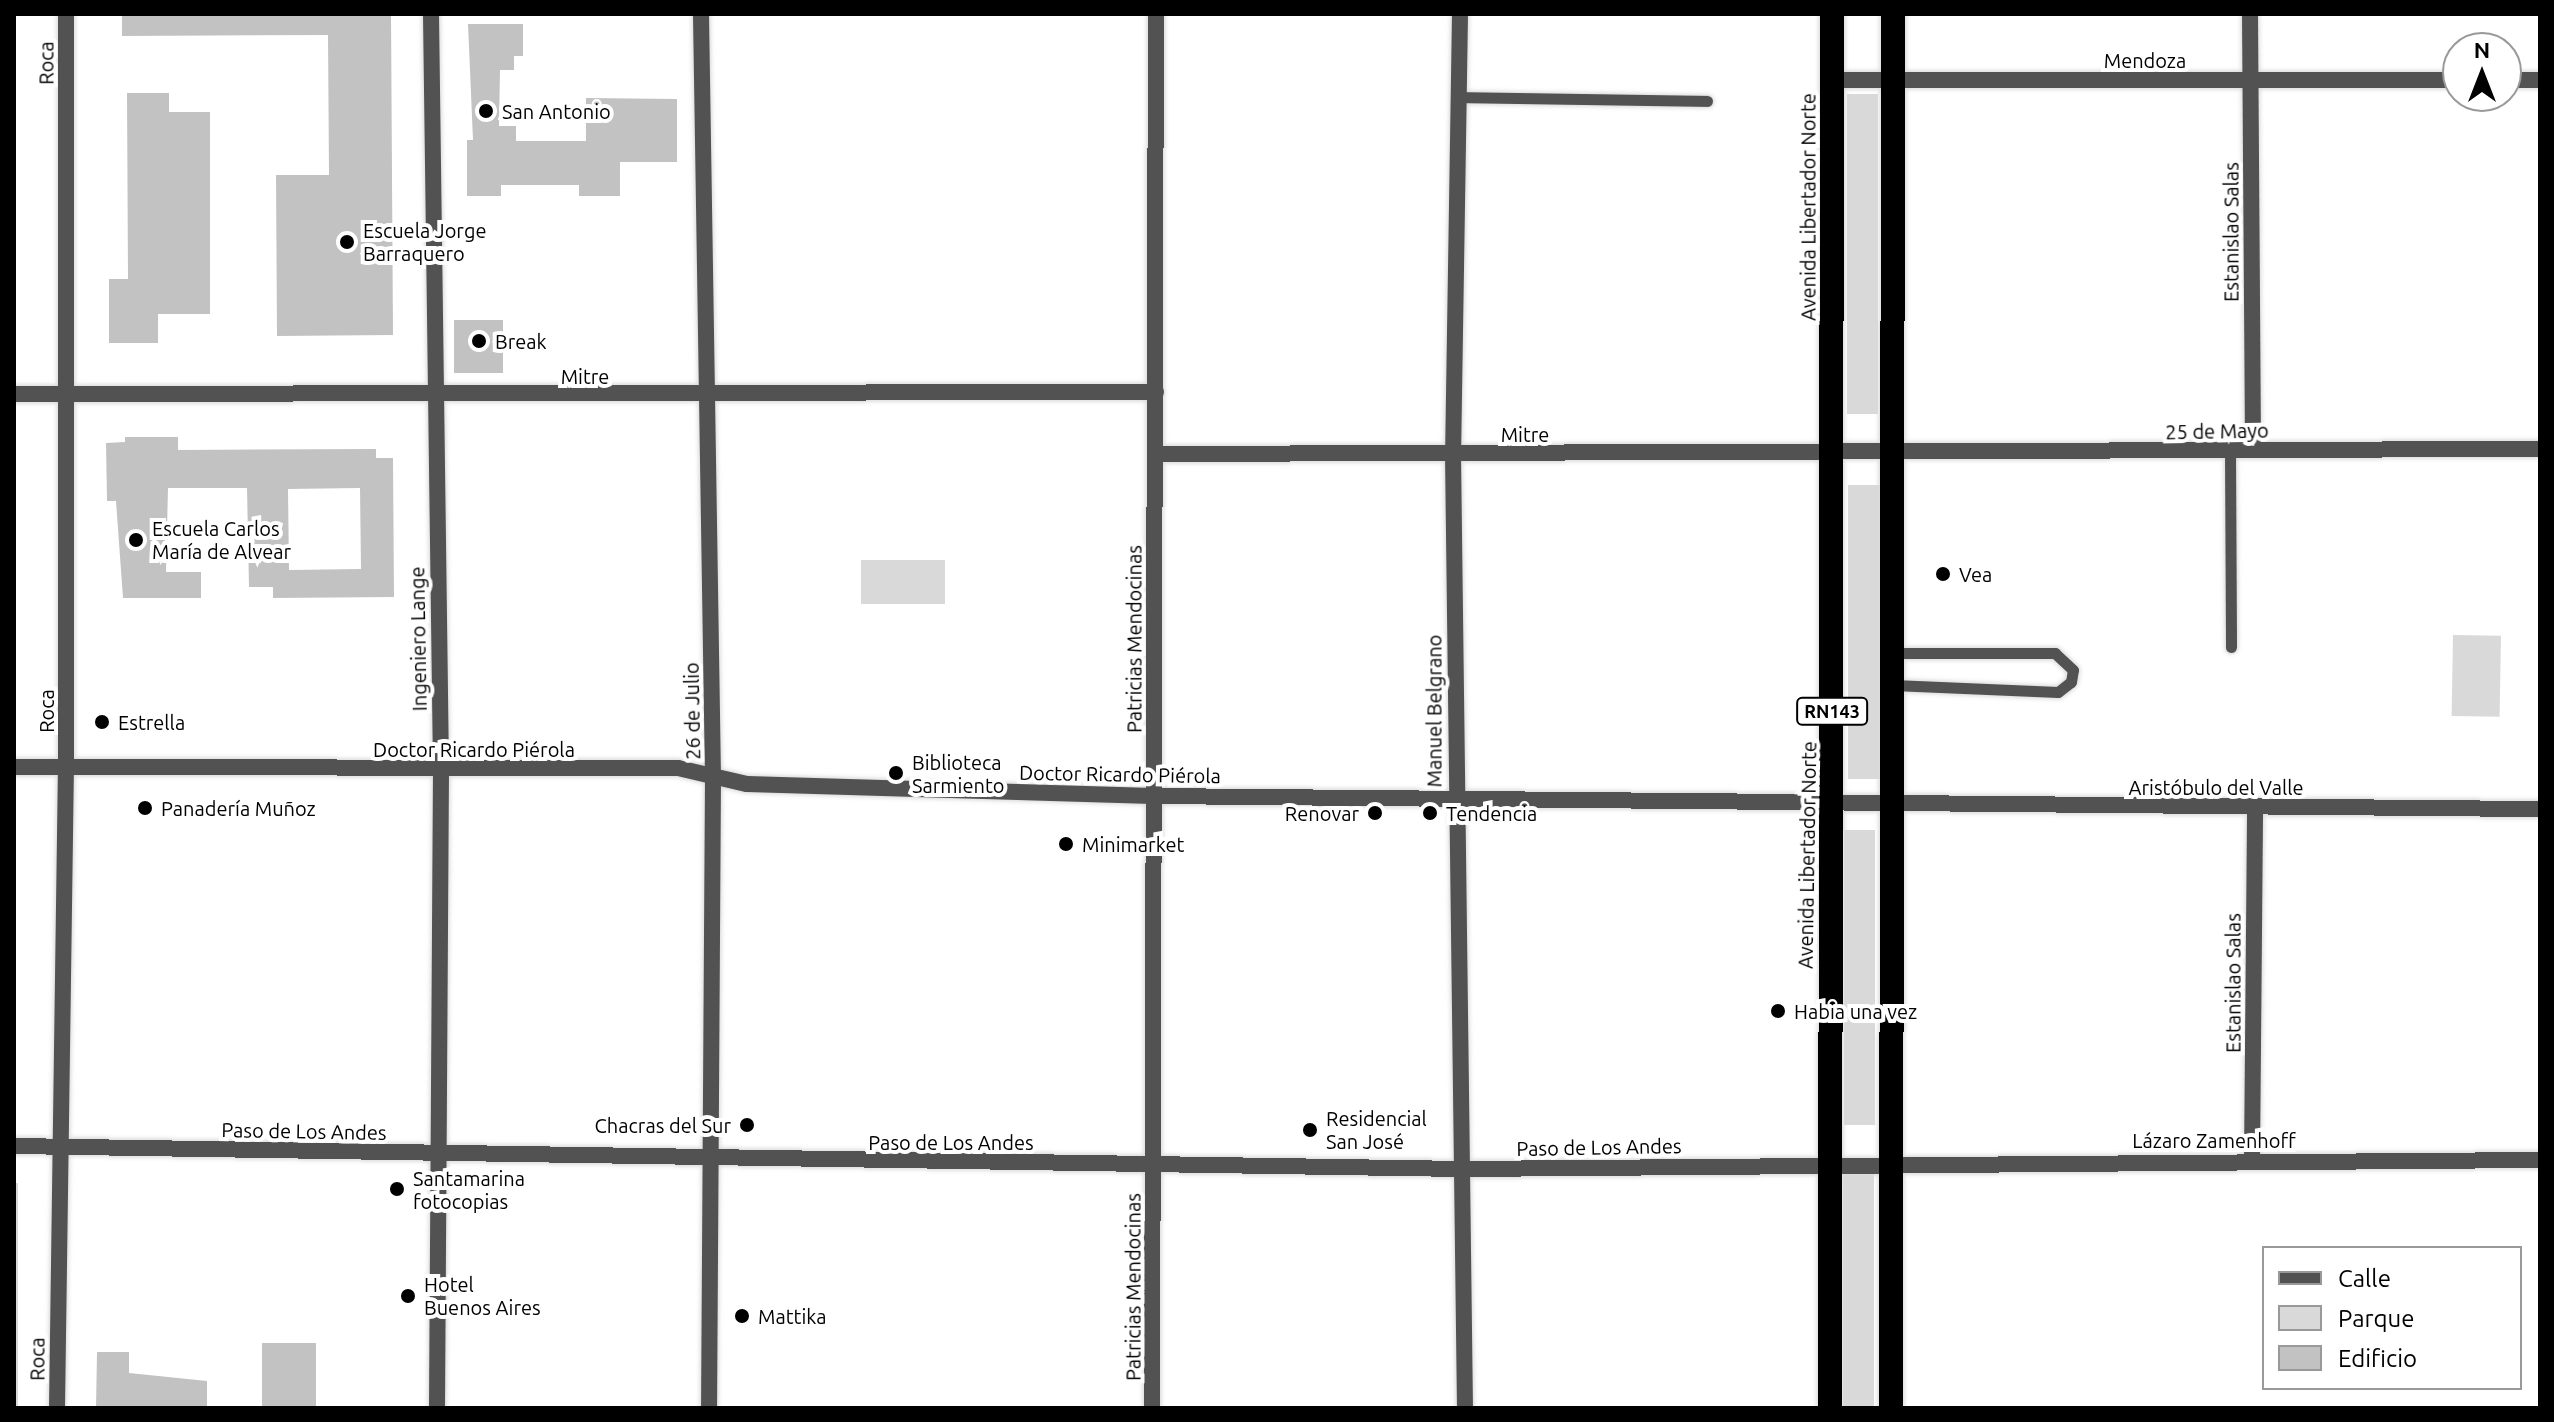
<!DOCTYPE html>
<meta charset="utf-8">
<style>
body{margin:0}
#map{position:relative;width:2554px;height:1422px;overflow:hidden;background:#fff;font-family:Ubuntu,sans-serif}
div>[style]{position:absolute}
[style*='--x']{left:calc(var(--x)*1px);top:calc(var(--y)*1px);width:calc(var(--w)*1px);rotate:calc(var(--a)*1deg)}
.green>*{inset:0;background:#d9d9d9;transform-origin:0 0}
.building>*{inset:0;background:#c2c2c2;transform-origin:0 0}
.roads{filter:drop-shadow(0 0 2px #dbdbdb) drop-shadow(0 0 2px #dbdbdb)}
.lane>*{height:11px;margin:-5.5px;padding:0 5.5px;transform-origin:5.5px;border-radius:5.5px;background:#525252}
.street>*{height:16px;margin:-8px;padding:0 8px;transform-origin:8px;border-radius:8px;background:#525252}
.highway>*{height:24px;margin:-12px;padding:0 12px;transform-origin:12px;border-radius:12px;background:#000}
.dots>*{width:22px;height:22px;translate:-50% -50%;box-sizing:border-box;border:4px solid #fff;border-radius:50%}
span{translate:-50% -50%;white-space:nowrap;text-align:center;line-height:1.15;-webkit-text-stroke:8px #fff;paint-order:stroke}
.shield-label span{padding:2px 6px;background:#fff;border:2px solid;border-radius:6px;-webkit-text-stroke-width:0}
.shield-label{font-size:18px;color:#000;font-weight:700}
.street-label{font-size:20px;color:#000}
.poi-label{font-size:20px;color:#000}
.left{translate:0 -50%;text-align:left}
.right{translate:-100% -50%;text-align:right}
.frame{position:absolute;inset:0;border:16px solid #000;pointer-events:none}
.legend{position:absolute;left:2262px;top:1246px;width:260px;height:144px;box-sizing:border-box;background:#fff;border:2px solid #999;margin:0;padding:10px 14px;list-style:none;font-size:24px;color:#000}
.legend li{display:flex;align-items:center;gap:16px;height:40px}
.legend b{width:40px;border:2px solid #999}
.north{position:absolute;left:2442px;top:32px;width:80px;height:80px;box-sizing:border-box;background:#fff;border:2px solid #999;border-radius:50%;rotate:0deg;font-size:22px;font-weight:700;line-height:32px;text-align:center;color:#000}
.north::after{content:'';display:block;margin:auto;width:28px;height:36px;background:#000;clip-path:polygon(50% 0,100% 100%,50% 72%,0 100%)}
</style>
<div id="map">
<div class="green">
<i style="left:1847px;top:94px;width:31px;height:320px"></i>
<i style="left:1848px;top:485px;width:32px;height:294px"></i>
<i style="left:861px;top:560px;width:84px;height:44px"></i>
<i style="left:2453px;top:635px;width:48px;height:81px;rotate:1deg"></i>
<i style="left:1875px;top:830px;width:295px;height:31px;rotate:90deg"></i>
<i style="left:1843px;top:1172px;width:31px;height:236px"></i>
<i style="left:14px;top:1183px;width:4px;height:225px"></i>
</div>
<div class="building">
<i style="clip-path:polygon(122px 14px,391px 14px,393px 335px,277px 336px,276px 175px,329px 175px,328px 35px,122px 36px)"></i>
<i style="clip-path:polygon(468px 24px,523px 24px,523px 56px,514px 56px,514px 70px,500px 70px,499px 126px,516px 126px,516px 141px,586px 141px,586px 98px,677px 99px,677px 162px,620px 162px,620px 196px,579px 196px,579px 185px,501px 185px,501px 196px,467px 196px,467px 140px,473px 140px)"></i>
<i style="clip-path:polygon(127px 93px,169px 93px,169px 112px,210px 112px,210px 314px,158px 314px,158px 343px,109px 343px,109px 279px,128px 279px)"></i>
<i style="left:454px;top:320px;width:49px;height:53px"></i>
<i style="clip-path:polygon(evenodd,125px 437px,178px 437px,178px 450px,376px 449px,376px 458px,393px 458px,394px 597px,273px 598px,273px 587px,249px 587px,247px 488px,168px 488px,166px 572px,201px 572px,201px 598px,123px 598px,116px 501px,107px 501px,106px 443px,125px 442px,125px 437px,360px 488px,361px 569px,289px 570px,288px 489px,360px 488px)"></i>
<i style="left:262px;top:1343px;width:54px;height:65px"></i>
<i style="clip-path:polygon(97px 1352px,129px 1352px,129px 1373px,207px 1381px,207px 1408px,96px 1408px)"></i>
</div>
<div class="roads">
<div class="lane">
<i style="--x:1458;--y:97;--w:249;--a:0.9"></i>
<i style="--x:2230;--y:451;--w:196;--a:89.7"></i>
<i style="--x:1893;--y:685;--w:165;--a:2.4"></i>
<i style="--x:2058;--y:692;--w:16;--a:-38"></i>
<i style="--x:2071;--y:682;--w:12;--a:-81"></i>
<i style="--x:2073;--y:670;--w:25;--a:-137"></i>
<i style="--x:2055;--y:653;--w:162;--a:180"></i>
</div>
<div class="street">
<i style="--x:431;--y:14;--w:755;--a:89.24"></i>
<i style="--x:441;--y:769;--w:639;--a:90.36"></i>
<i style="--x:701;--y:14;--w:763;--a:89.1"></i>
<i style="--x:713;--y:777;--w:631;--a:90.36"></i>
<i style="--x:1460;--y:14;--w:440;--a:90.9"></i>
<i style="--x:1453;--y:454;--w:954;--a:89.28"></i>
<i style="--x:2250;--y:14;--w:436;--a:89.6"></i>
<i style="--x:1831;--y:80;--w:627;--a:0"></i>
<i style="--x:2506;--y:80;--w:34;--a:0"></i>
<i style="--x:14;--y:394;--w:1142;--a:-0.1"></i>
<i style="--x:1156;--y:454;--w:1384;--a:-0.21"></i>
<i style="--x:14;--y:767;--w:664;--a:0.09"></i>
<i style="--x:678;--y:768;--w:71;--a:13.1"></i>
<i style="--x:747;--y:784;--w:406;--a:1.7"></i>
<i style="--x:1153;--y:796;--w:1387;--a:0.54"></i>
<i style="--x:14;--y:1146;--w:1448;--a:0.91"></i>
<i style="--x:1462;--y:1169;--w:1078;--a:-0.48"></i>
<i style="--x:2252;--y:1160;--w:353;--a:-89.5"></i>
<i style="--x:57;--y:1408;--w:641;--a:-89.2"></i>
<i style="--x:66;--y:767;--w:753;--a:-90"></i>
<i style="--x:1152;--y:1408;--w:1394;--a:-89.84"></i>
</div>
<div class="highway">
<i style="--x:1830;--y:1408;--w:1394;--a:-89.92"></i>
<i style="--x:1891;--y:1408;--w:1394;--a:-89.92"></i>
</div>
</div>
<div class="dots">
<i style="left:486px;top:111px;background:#000"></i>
<i style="left:347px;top:242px;background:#000"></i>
<i style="left:479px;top:341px;background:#000"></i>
<i style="left:136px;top:540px;background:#000"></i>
<i style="left:1943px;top:574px;background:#000"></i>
<i style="left:102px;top:722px;background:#000"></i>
<i style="left:896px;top:773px;background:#000"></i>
<i style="left:145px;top:808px;background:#000"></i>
<i style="left:1375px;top:813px;background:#000"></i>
<i style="left:1430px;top:813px;background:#000"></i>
<i style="left:1066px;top:844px;background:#000"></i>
<i style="left:1778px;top:1011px;background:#000"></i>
<i style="left:747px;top:1125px;background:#000"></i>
<i style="left:1310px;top:1130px;background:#000"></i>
<i style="left:397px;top:1189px;background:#000"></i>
<i style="left:408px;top:1296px;background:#000"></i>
<i style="left:742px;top:1316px;background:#000"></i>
</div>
<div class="shield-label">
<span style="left:1832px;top:711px">RN143</span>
</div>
<div class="street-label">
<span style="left:2145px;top:60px">Mendoza</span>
<span style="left:46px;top:63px;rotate:-90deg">Roca</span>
<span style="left:1808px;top:207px;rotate:-90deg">Avenida Libertador Norte</span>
<span style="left:2231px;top:232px;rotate:-90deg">Estanislao Salas</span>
<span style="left:585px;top:376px">Mitre</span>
<span style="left:2217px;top:431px;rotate:-1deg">25 de Mayo</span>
<span style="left:1525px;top:434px">Mitre</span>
<span style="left:418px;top:639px;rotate:-91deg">Ingeniero Lange</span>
<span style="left:1134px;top:639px;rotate:-90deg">Patricias Mendocinas</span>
<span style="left:46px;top:711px;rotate:-90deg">Roca</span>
<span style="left:692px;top:711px;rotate:-91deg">26 de Julio</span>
<span style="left:1434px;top:711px;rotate:-90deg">Manuel Belgrano</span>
<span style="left:474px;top:749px">Doctor Ricardo Piérola</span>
<span style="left:1120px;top:774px;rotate:1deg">Doctor Ricardo Piérola</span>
<span style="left:2216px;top:787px">Aristóbulo del Valle</span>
<span style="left:1807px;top:855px;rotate:-89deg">Avenida Libertador Norte</span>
<span style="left:2233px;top:983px;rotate:-90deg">Estanislao Salas</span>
<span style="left:304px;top:1131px;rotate:1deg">Paso de Los Andes</span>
<span style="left:2214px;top:1140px">Lázaro Zamenhoff</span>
<span style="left:951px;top:1142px">Paso de Los Andes</span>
<span style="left:1599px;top:1147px;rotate:-1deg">Paso de Los Andes</span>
<span style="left:1133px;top:1287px;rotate:-90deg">Patricias Mendocinas</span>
<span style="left:37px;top:1359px;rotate:-90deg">Roca</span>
</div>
<div class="poi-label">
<span class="left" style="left:502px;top:111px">San Antonio</span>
<span class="left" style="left:363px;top:242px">Escuela Jorge<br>Barraquero</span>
<span class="left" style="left:495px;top:341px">Break</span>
<span class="left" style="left:152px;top:540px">Escuela Carlos<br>María de Alvear</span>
<span class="left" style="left:1959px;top:574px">Vea</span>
<span class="left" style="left:118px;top:722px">Estrella</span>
<span class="left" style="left:912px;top:774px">Biblioteca<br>Sarmiento</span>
<span class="left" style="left:161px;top:808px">Panadería Muñoz</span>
<span class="right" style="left:1359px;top:813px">Renovar</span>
<span class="left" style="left:1446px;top:813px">Tendencia</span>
<span class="left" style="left:1082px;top:844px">Minimarket</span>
<span class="left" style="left:1794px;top:1011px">Habia una vez</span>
<span class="left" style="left:1326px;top:1130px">Residencial<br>San José</span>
<span class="right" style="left:731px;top:1125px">Chacras del Sur</span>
<span class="left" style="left:413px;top:1190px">Santamarina<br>fotocopias</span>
<span class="left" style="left:424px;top:1296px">Hotel<br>Buenos Aires</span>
<span class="left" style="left:758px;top:1316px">Mattika</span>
</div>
<div class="frame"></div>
<ul class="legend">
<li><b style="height:10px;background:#525252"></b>Calle</li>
<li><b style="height:22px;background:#d9d9d9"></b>Parque</li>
<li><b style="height:22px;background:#c2c2c2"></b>Edificio</li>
</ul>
<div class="north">N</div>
</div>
